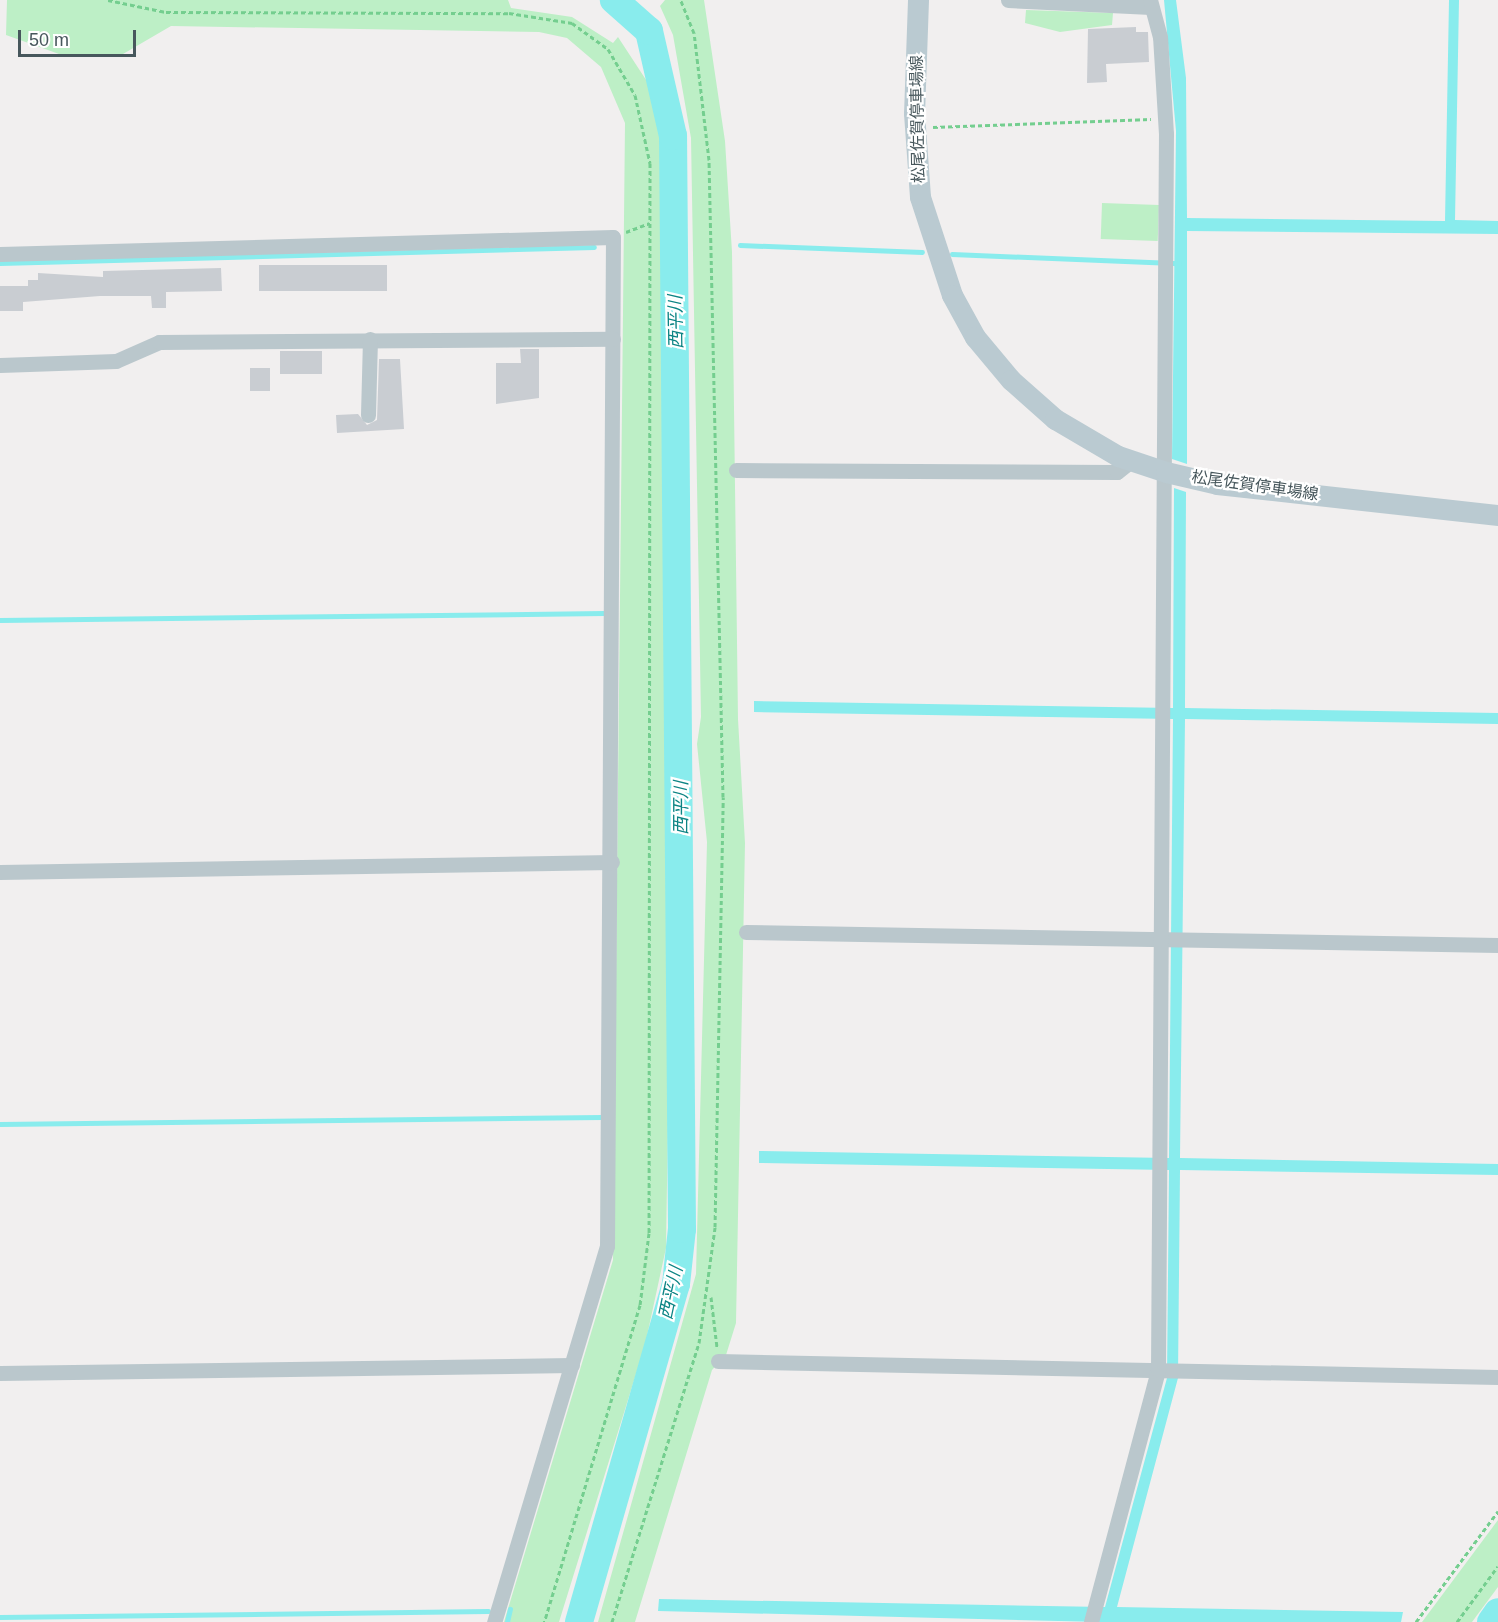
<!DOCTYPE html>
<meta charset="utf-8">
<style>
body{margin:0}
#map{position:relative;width:1498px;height:1622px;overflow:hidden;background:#f1efef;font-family:Helvetica,"Noto Sans JP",sans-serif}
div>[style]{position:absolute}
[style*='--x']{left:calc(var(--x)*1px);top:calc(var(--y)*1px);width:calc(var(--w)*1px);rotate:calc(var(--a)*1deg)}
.green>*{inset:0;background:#bdefc6;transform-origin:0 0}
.water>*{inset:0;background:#89eced}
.stream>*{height:4.5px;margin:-2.25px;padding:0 2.25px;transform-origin:2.25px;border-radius:2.25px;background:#89eced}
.river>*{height:28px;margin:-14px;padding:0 14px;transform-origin:14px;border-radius:14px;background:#89eced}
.building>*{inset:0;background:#c9cdd2;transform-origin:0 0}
.path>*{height:3px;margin-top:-1.5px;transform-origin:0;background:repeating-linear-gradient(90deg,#74ce8f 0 4.5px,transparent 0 7.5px)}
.minor>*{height:15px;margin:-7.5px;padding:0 7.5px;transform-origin:7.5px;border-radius:7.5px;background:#bac7cc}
.secondary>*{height:21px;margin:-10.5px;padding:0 10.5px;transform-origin:10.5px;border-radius:10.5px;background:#bacad1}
span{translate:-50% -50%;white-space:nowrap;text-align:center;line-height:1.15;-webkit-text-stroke:4.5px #fff;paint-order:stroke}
.street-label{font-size:16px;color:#47575c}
.water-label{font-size:18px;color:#0c8484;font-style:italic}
.scale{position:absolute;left:18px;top:30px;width:118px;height:27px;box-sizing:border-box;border:3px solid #47575c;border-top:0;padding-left:8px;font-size:18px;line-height:21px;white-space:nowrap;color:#47575c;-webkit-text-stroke:4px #fff;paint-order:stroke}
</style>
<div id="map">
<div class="green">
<i style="clip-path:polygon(7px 0,508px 0,511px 8px,572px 17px,613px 43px,618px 37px,652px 89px,661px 142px,664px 284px,671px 930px,666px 1248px,645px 1345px,559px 1622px,504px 1622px,613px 1260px,625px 123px,601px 67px,567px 38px,539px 32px,171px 26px,123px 54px,59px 54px,6px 35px)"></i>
<i style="clip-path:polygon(665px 0,704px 0,725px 141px,732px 252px,738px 719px,745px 843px,736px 1323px,726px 1355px,712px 1370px,635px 1622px,598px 1622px,696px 1274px,707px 842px,697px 744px,701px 717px,691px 138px,673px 35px,660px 6px)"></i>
<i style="clip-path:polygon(1026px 10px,1113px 13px,1112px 25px,1060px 32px,1025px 23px)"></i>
<i style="left:1102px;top:203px;width:57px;height:36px;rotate:2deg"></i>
<i style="clip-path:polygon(1498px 1520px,1498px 1587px,1472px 1622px,1422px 1622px)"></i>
</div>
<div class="water">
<i style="clip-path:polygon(1164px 0,1176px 0,1186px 78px,1187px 218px,1445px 221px,1449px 0,1459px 0,1455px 220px,1498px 221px,1498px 234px,1187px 231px,1187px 464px,1172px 459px,1176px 131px)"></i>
<i style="clip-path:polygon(1174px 488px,1186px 492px,1185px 708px,1498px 713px,1498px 724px,1185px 719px,1180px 1158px,1498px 1164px,1498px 1175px,1180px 1170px,1178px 1378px,1117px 1607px,1403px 1612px,1401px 1622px,1101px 1622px,658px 1611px,659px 1599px,1105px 1607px,1167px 1378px,1169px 1170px,759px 1163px,759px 1151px,1169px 1158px,1173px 719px,754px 712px,754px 701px,1173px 708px)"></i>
</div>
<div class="stream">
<i style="--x:624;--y:3;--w:3;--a:-90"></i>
<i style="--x:740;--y:245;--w:182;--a:2.2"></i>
<i style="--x:952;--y:254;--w:227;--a:2.3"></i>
<i style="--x:0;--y:263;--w:594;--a:-1.54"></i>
<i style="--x:0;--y:620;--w:604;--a:-0.66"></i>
<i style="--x:0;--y:1124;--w:602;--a:-0.67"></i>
<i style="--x:0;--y:1617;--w:488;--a:-0.7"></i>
<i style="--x:507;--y:1622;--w:13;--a:-77"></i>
</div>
<div class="river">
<i style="--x:579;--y:1622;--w:352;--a:-74"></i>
<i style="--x:676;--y:1284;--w:55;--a:-83.8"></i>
<i style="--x:682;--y:1229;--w:1093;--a:-90.47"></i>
<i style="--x:673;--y:136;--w:108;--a:-102.9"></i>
<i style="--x:649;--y:31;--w:47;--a:-138.5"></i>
<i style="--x:1491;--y:1622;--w:12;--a:-55"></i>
</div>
<div class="building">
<i style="clip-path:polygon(1136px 27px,1136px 32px,1148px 32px,1149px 62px,1106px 64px,1107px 82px,1087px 83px,1088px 29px)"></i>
<i style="left:387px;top:265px;width:26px;height:128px;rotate:90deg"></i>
<i style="clip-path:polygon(221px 268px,222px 291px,166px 292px,166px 308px,152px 308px,151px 296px,100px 296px,23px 302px,23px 311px,0 311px,0 286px,28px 286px,28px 280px,38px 280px,38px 273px,103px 277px,103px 271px)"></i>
<i style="clip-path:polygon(520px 349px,539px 349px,539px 398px,496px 404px,496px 363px,521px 363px)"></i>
<i style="left:280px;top:351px;width:42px;height:23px"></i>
<i style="clip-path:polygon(379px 359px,400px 359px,404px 429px,337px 433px,336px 415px,358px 414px,367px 425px,377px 420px)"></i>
<i style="left:250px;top:368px;width:20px;height:23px"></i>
</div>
<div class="path">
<i style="--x:108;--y:0;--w:59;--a:11.7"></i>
<i style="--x:166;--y:12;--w:343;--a:0.2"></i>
<i style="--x:509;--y:13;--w:64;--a:9"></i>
<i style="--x:572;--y:23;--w:44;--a:35.8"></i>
<i style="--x:608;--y:49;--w:53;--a:59.6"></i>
<i style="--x:635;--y:95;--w:70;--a:77.6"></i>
<i style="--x:650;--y:163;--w:1070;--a:90.05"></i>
<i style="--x:649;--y:1233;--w:73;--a:97.1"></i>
<i style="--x:640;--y:1305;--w:331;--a:106.8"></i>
<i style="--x:933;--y:127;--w:218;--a:-2.1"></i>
<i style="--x:626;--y:232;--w:25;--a:-21"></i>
<i style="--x:711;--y:1297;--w:50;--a:83.2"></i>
<i style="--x:612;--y:1622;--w:292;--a:-72.7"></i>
<i style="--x:699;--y:1343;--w:117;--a:-82.1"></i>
<i style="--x:715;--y:1227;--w:430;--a:-88.9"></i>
<i style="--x:723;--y:797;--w:637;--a:-91.26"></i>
<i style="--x:709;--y:160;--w:128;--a:-96.7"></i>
<i style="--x:694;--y:33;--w:35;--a:-112"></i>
<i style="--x:1416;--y:1622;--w:138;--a:-53.5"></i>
<i style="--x:1457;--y:1622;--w:69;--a:-53.8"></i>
</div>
<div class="minor">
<i style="--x:1008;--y:0;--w:143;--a:2.8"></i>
<i style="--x:0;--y:254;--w:613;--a:-1.59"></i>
<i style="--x:613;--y:237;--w:1009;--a:90.34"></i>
<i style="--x:607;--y:1246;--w:393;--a:106.7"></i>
<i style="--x:0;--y:365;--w:116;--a:-2"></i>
<i style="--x:116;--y:361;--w:47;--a:-23.8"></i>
<i style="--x:159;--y:342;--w:454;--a:-0.4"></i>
<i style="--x:368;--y:415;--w:76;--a:-88.5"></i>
<i style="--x:736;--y:470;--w:381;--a:0.3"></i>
<i style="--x:1117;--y:472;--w:18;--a:-38"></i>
<i style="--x:0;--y:872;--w:612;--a:-0.94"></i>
<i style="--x:746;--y:932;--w:752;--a:0.99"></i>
<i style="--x:718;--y:1361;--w:780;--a:1.18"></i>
<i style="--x:0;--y:1373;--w:572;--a:-0.8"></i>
<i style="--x:1091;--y:1622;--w:261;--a:-75.1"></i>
<i style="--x:1158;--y:1370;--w:1236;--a:-89.63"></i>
<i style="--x:1166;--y:134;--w:97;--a:-93.5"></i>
<i style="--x:1160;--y:37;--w:38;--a:-105"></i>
</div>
<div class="secondary">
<i style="--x:918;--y:0;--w:113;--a:92"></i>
<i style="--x:914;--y:113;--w:84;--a:85.9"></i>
<i style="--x:920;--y:197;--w:103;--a:71.9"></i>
<i style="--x:952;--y:295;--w:48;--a:61.3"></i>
<i style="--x:975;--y:337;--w:56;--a:50.1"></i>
<i style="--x:1011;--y:380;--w:59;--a:41.6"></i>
<i style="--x:1055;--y:419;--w:73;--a:30.4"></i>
<i style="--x:1118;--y:456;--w:51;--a:18.4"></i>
<i style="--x:1166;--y:472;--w:52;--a:13.2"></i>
<i style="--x:1217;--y:484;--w:283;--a:6.3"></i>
</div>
<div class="street-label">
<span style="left:918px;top:119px;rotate:-91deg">松尾佐賀停車場線</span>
<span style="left:1255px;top:486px;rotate:8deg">松尾佐賀停車場線</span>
</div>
<div class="water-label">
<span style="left:676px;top:322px;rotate:-91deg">西平川</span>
<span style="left:681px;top:808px;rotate:-90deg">西平川</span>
<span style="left:671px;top:1293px;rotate:-78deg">西平川</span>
</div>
<div class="scale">50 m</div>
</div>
